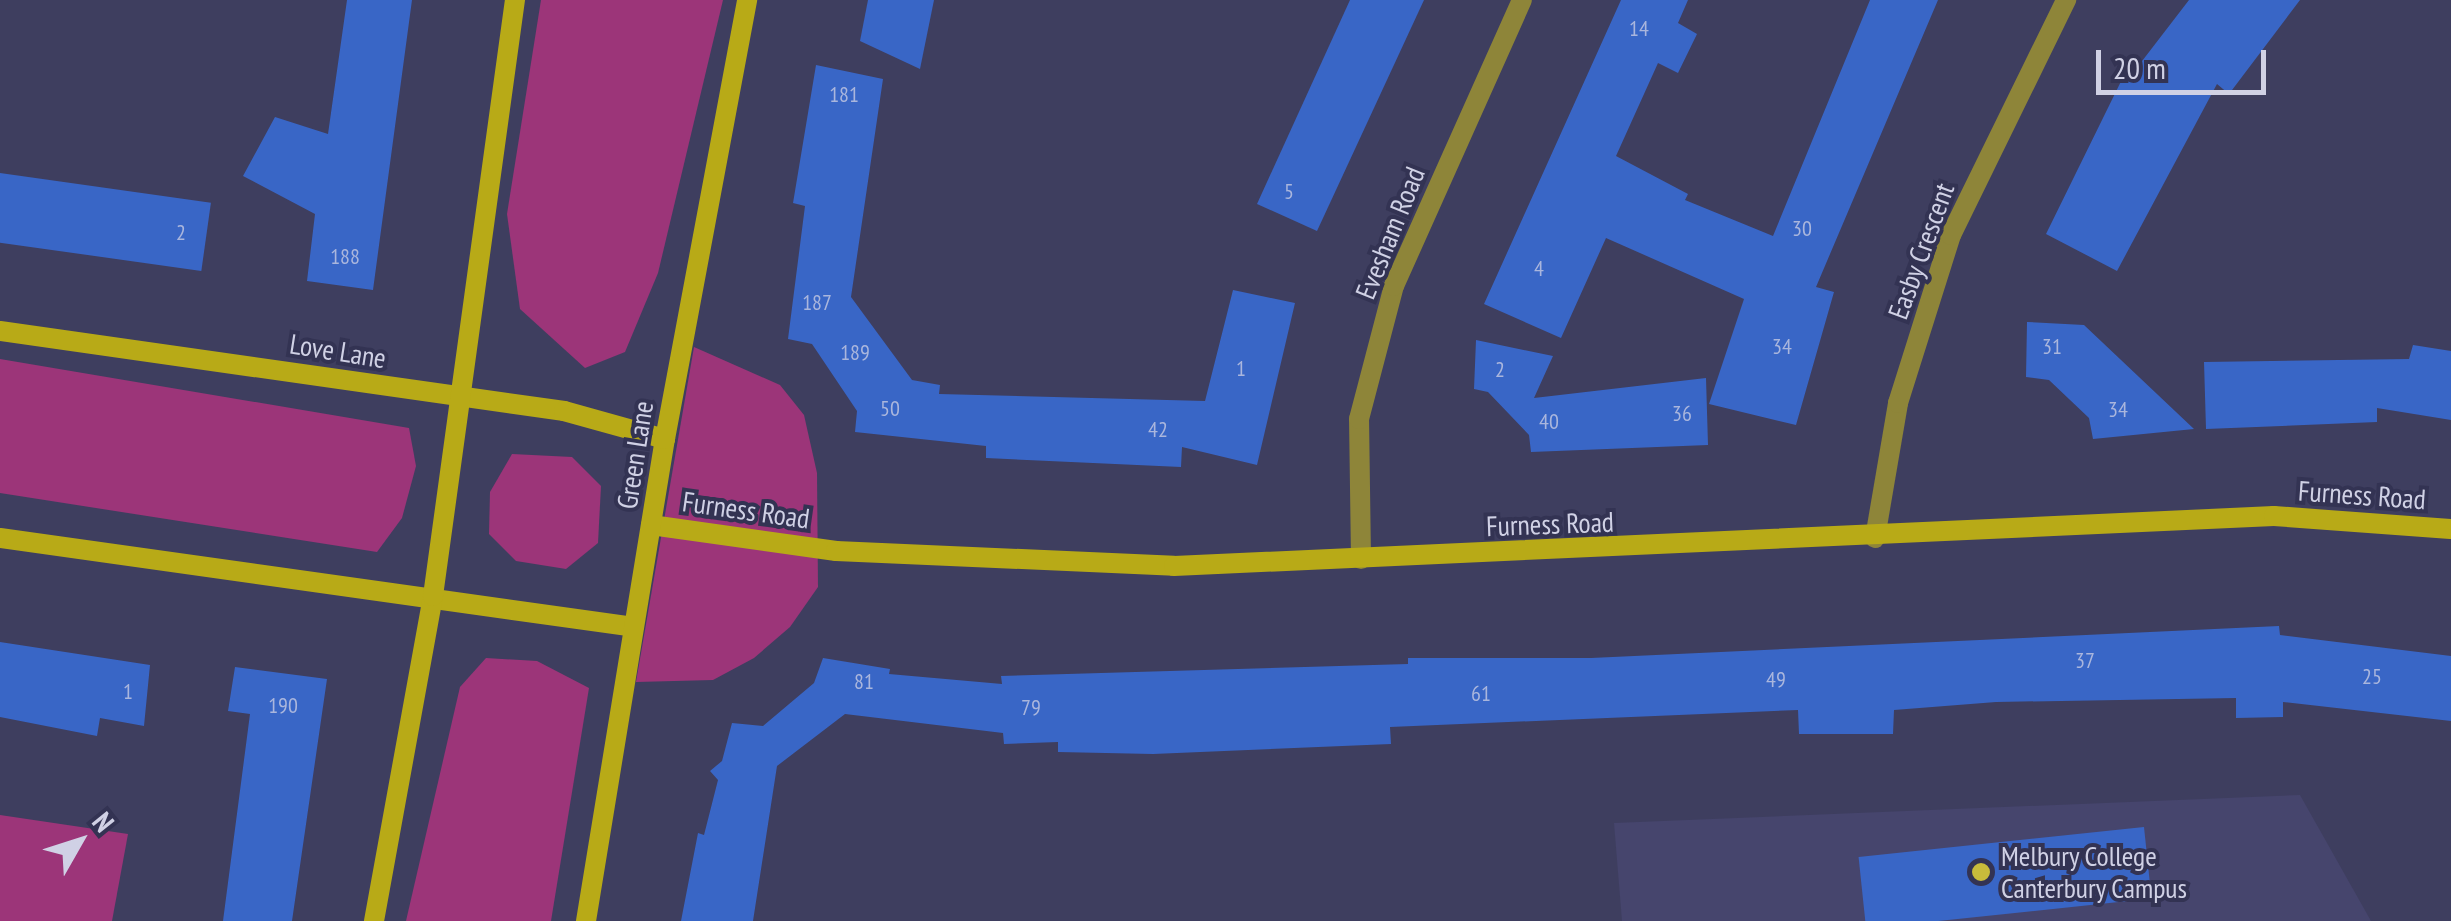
<!DOCTYPE html>
<style>
body{margin:0}
#map{position:relative;width:2451px;height:921px;overflow:hidden;background:#3e3e5f;font-family:"PT Sans Narrow",sans-serif}
div>[style]{position:absolute}
[style*='--x']{left:calc(var(--x)*1px);top:calc(var(--y)*1px);width:calc(var(--w)*1px);rotate:calc(var(--a)*1deg)}
.built>*{inset:0;background:#46456d}
.green>*{inset:0;background:#9c3579}
.building>*{inset:0;background:#3966c6;transform-origin:0 0}
.street>*{height:20px;margin:-10px;padding:0 10px;transform-origin:10px;border-radius:10px;background:#8e8539}
.secondary>*{height:20px;margin:-10px;padding:0 10px;transform-origin:10px;border-radius:10px;background:#b8aa17}
.dots>*{width:28px;height:28px;translate:-50% -50%;box-sizing:border-box;border:5px solid #333353;border-radius:50%}
span{translate:-50% -50%;white-space:nowrap;text-align:center;line-height:1.15;-webkit-text-stroke:8px #333353;paint-order:stroke}
.number-label{font-size:22px;color:#aab6dd}
.number-label span{-webkit-text-stroke-width:0}
.street-label{font-size:28px;color:#d0d1e5}
.poi-label{font-size:28px;color:#d0d1e5}
.left{translate:0 -50%;text-align:left}
.north{position:absolute;left:30px;top:791px;width:100px;height:100px;-webkit-text-stroke:8px #333353;paint-order:stroke;rotate:51deg;font-size:28px;font-weight:700;line-height:40px;text-align:center;color:#d0d1e5}
.north::after{content:'';display:block;margin:auto;width:35px;height:45px;background:#d0d1e5;clip-path:polygon(50% 0,100% 100%,50% 72%,0 100%)}
.scale{position:absolute;left:2096px;top:50px;width:170px;height:45px;box-sizing:border-box;border:5px solid #d0d1e5;border-top:0;padding-left:12px;font-size:30px;line-height:35px;white-space:nowrap;color:#d0d1e5;-webkit-text-stroke:8px #333353;paint-order:stroke}
</style>
<div id="map">
<div class="built">
<i style="clip-path:polygon(2300px 795px,2371px 921px,1622px 921px,1614px 823px)"></i>
</div>
<div class="green">
<i style="clip-path:polygon(541px 0,723px 0,658px 273px,625px 352px,585px 368px,520px 309px,507px 214px)"></i>
<i style="clip-path:polygon(694px 347px,780px 385px,804px 415px,817px 473px,818px 587px,790px 627px,754px 658px,713px 680px,636px 682px)"></i>
<i style="clip-path:polygon(0 359px,409px 428px,416px 466px,402px 518px,377px 552px,0 493px)"></i>
<i style="clip-path:polygon(512px 454px,572px 457px,601px 486px,598px 543px,566px 569px,516px 561px,489px 534px,490px 492px)"></i>
<i style="clip-path:polygon(486px 658px,537px 661px,589px 688px,551px 921px,406px 921px,460px 687px)"></i>
<i style="clip-path:polygon(0 815px,128px 834px,112px 921px,0 921px)"></i>
</div>
<div class="building">
<i style="clip-path:polygon(347px 0,412px 0,373px 290px,307px 281px,315px 214px,243px 176px,275px 117px,328px 134px)"></i>
<i style="clip-path:polygon(868px 0,934px 0,920px 69px,860px 41px)"></i>
<i style="clip-path:polygon(1350px 0,1424px 0,1317px 231px,1257px 204px)"></i>
<i style="clip-path:polygon(1621px 0,1688px 0,1678px 23px,1697px 34px,1678px 73px,1658px 63px,1616px 156px,1688px 194px,1685px 200px,1773px 236px,1870px 0,1938px 0,1816px 287px,1834px 292px,1796px 425px,1709px 404px,1744px 299px,1606px 238px,1561px 338px,1484px 304px)"></i>
<i style="clip-path:polygon(2189px 0,2300px 0,2229px 94px,2217px 84px,2117px 271px,2046px 234px,2131px 61px,2139px 65px)"></i>
<i style="clip-path:polygon(816px 65px,883px 79px,851px 297px,912px 380px,940px 385px,939px 394px,1205px 401px,1233px 290px,1295px 303px,1257px 465px,1182px 447px,1181px 467px,986px 458px,986px 446px,855px 432px,857px 411px,812px 344px,788px 339px,805px 206px,793px 203px)"></i>
<i style="left:0;top:173px;width:213px;height:69px;rotate:8deg"></i>
<i style="clip-path:polygon(2027px 322px,2084px 325px,2194px 429px,2093px 439px,2089px 418px,2049px 380px,2026px 377px)"></i>
<i style="clip-path:polygon(1476px 340px,1553px 356px,1534px 398px,1706px 378px,1708px 445px,1531px 452px,1529px 435px,1488px 392px,1474px 389px)"></i>
<i style="clip-path:polygon(2413px 345px,2451px 351px,2451px 420px,2377px 408px,2377px 422px,2206px 429px,2204px 362px,2409px 359px)"></i>
<i style="clip-path:polygon(2279px 626px,2280px 635px,2451px 656px,2451px 721px,2283px 702px,2283px 717px,2236px 718px,2236px 698px,1996px 702px,1894px 710px,1893px 734px,1799px 734px,1798px 710px,1390px 727px,1391px 744px,1153px 754px,1058px 752px,1058px 742px,1004px 744px,1003px 733px,845px 714px,777px 766px,753px 921px,681px 921px,698px 833px,704px 835px,718px 780px,710px 771px,722px 761px,732px 723px,763px 726px,814px 683px,823px 658px,890px 669px,889px 674px,1002px 684px,1001px 676px,1408px 664px,1408px 658px,1591px 658px)"></i>
<i style="clip-path:polygon(0 642px,150px 665px,144px 726px,100px 718px,97px 736px,0 717px)"></i>
<i style="clip-path:polygon(235px 667px,327px 679px,292px 921px,223px 921px,250px 714px,228px 711px)"></i>
<i style="left:2144px;top:827px;width:72px;height:287px;rotate:84deg"></i>
</div>
<div class="street">
<i style="--x:1875;--y:538;--w:137;--a:-80.3"></i>
<i style="--x:1898;--y:403;--w:176;--a:-72.5"></i>
<i style="--x:1951;--y:235;--w:262;--a:-63.9"></i>
<i style="--x:1361;--y:559;--w:140;--a:-90.8"></i>
<i style="--x:1359;--y:419;--w:138;--a:-75.3"></i>
<i style="--x:1394;--y:286;--w:313;--a:-65.9"></i>
</div>
<div class="secondary">
<i style="--x:0;--y:331;--w:570;--a:8.07"></i>
<i style="--x:564;--y:411;--w:105;--a:15.5"></i>
<i style="--x:651;--y:525;--w:187;--a:8"></i>
<i style="--x:836;--y:551;--w:338;--a:2.5"></i>
<i style="--x:1174;--y:566;--w:1101;--a:-2.6"></i>
<i style="--x:2274;--y:516;--w:177;--a:4.2"></i>
<i style="--x:0;--y:538;--w:640;--a:7.99"></i>
<i style="--x:374;--y:921;--w:330;--a:-79.7"></i>
<i style="--x:433;--y:596;--w:602;--a:-82.17"></i>
<i style="--x:586;--y:921;--w:488;--a:-80.7"></i>
<i style="--x:665;--y:439;--w:447;--a:-79.4"></i>
</div>
<div class="dots">
<i style="left:1981px;top:872px;background:#c8bb3b"></i>
</div>
<div class="number-label">
<span style="left:1639px;top:29px">14</span>
<span style="left:844px;top:95px">181</span>
<span style="left:1289px;top:192px">5</span>
<span style="left:1802px;top:229px">30</span>
<span style="left:181px;top:233px">2</span>
<span style="left:345px;top:257px">188</span>
<span style="left:1539px;top:269px">4</span>
<span style="left:817px;top:303px">187</span>
<span style="left:1782px;top:347px">34</span>
<span style="left:2052px;top:347px">31</span>
<span style="left:855px;top:353px">189</span>
<span style="left:1241px;top:369px">1</span>
<span style="left:1500px;top:370px">2</span>
<span style="left:890px;top:409px">50</span>
<span style="left:2118px;top:410px">34</span>
<span style="left:1682px;top:414px">36</span>
<span style="left:1549px;top:422px">40</span>
<span style="left:1158px;top:430px">42</span>
<span style="left:2085px;top:661px">37</span>
<span style="left:2372px;top:677px">25</span>
<span style="left:1776px;top:680px">49</span>
<span style="left:864px;top:682px">81</span>
<span style="left:128px;top:692px">1</span>
<span style="left:1481px;top:694px">61</span>
<span style="left:283px;top:706px">190</span>
<span style="left:1031px;top:708px">79</span>
</div>
<div class="street-label">
<span style="left:1390px;top:233px;rotate:-68deg">Evesham Road</span>
<span style="left:1921px;top:251px;rotate:-70deg">Easby Crescent</span>
<span style="left:338px;top:351px;rotate:9deg">Love Lane</span>
<span style="left:635px;top:455px;rotate:-81deg">Green Lane</span>
<span style="left:2362px;top:495px;rotate:4deg">Furness Road</span>
<span style="left:746px;top:510px;rotate:8deg">Furness Road</span>
<span style="left:1550px;top:524px;rotate:-2deg">Furness Road</span>
</div>
<div class="poi-label">
<span class="left" style="left:2001px;top:872px">Melbury College<br>Canterbury Campus</span>
</div>
<div class="north">N</div>
<div class="scale">20 m</div>
</div>
